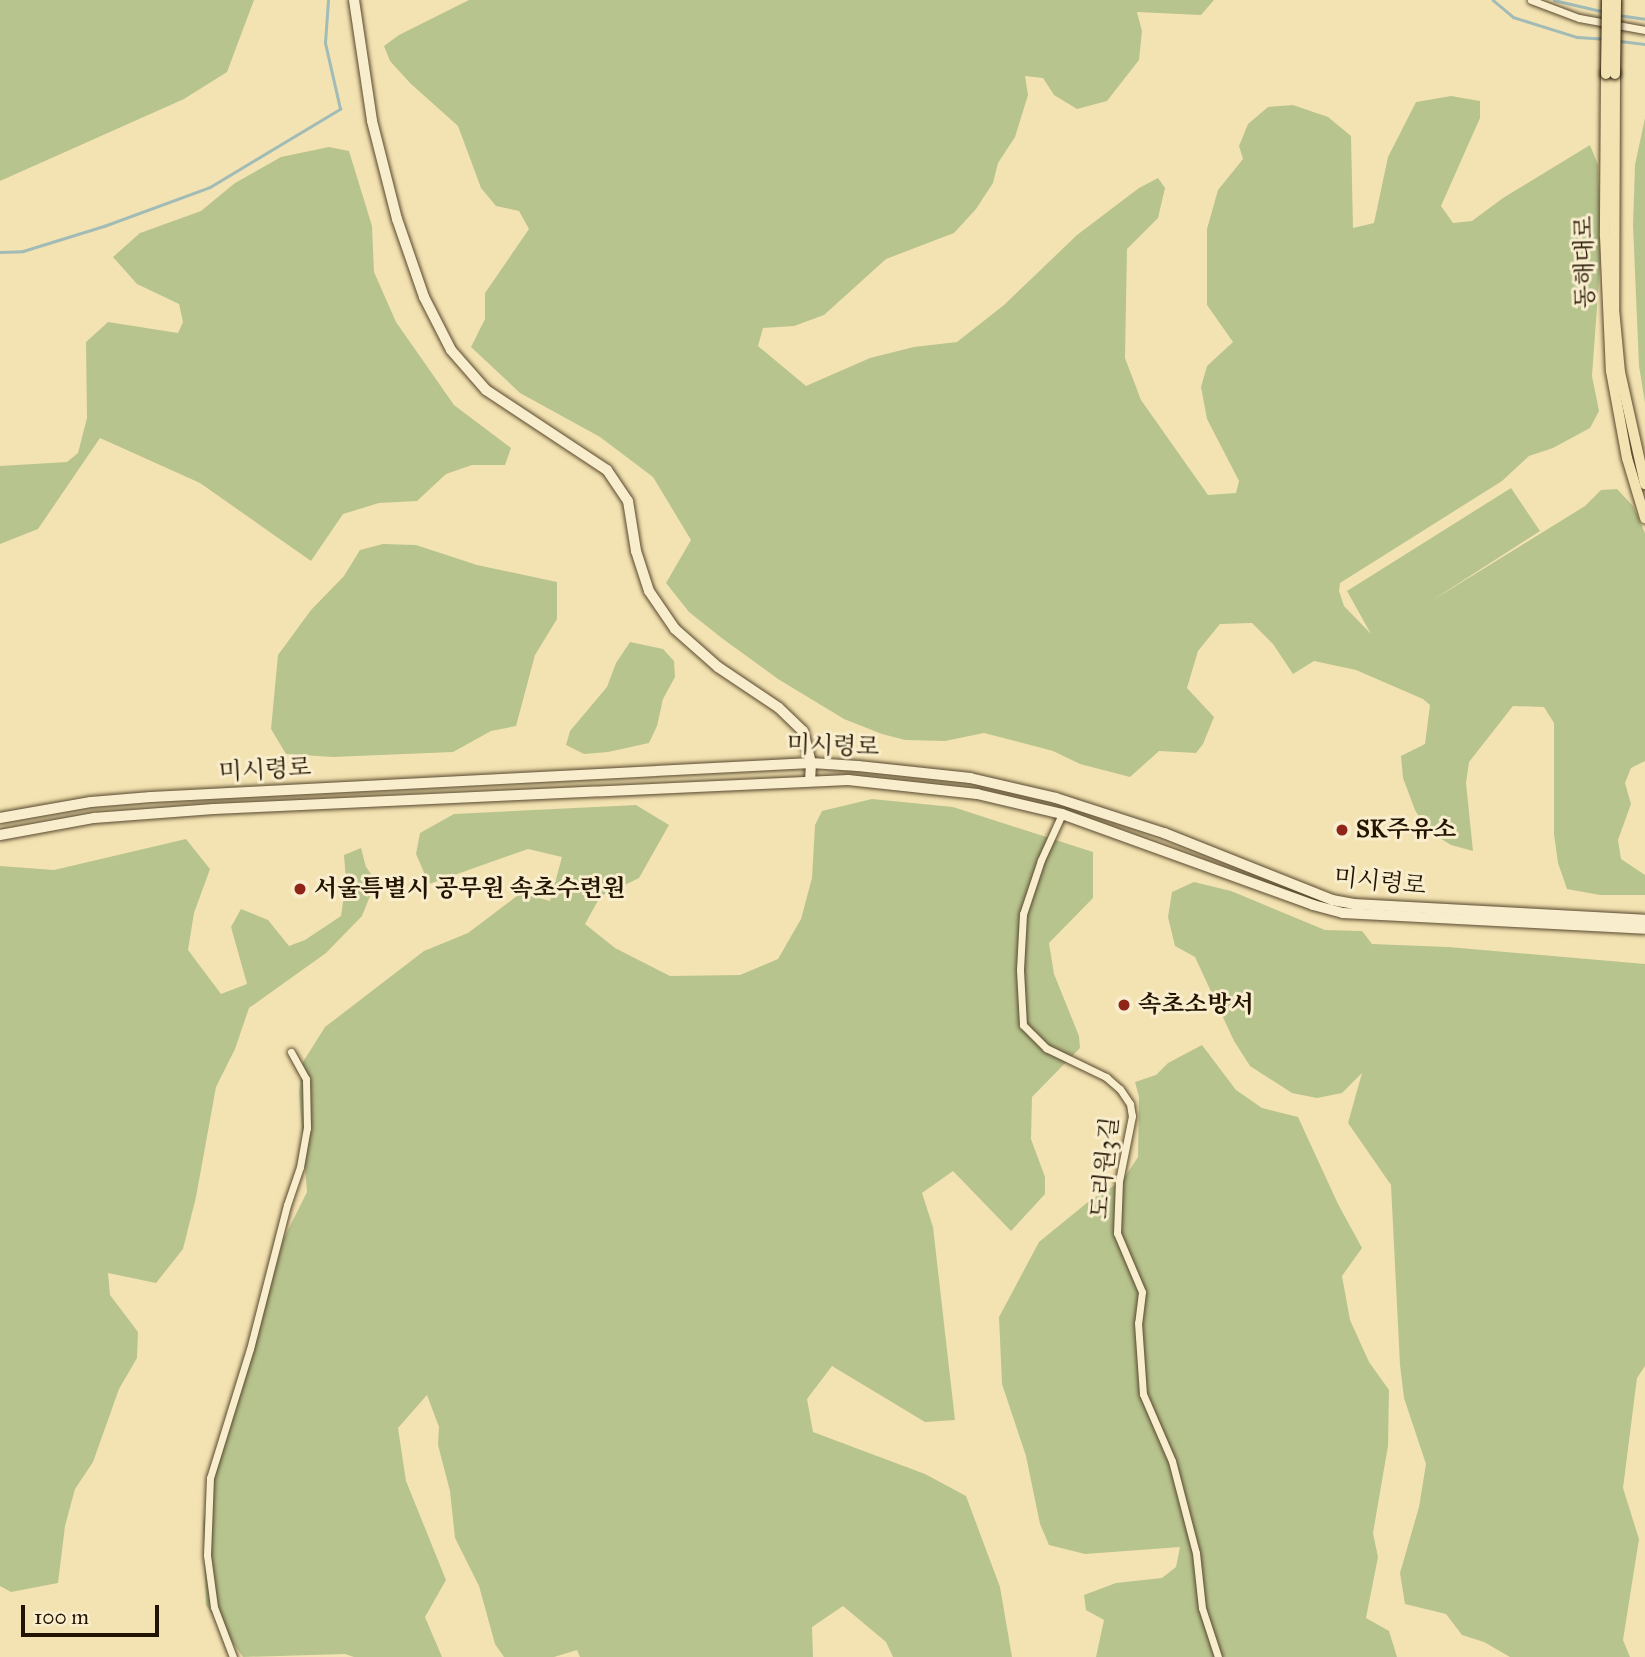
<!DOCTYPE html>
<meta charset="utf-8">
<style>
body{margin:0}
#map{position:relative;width:1645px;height:1657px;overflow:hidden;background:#f4e3b2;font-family:"IM FELL Great Primer","Noto Serif KR",serif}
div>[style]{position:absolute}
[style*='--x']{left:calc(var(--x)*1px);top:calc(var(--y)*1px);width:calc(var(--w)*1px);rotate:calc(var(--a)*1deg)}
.green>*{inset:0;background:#b8c48e}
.stream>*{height:2.5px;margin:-1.25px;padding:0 1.25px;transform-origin:1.25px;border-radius:1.25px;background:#a1bbb7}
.roads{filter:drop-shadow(0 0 2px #57482d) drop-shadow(0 0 2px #57482d)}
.street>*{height:7px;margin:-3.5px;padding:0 3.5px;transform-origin:3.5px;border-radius:3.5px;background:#f8edcd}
.secondary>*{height:10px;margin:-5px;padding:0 5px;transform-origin:5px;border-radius:5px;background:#f8edcd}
.primary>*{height:10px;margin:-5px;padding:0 5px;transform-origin:5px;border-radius:5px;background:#f4e3b2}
.bridges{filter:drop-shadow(0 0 2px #231401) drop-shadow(0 0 2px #231401)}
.primary-bridge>*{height:10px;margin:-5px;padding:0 5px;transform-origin:5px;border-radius:5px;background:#f4e3b2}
.dots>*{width:19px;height:19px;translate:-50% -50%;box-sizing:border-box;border:4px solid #f8edcd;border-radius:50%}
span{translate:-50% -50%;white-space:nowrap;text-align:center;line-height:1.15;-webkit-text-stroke:6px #f8edcd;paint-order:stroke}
.street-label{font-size:24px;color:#231401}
.poi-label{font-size:24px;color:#231401;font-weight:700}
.left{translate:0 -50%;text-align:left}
.scale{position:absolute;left:21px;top:1605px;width:138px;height:32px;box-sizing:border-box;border:4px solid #231401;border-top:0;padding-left:9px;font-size:21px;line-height:24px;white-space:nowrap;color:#231401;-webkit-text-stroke:5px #f8edcd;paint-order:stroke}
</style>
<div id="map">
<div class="green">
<i style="clip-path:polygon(0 0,254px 0,227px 72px,184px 99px,0 181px)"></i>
<i style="clip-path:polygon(469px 0,1214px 0,1201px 15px,1137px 12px,1142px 31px,1139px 60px,1107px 101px,1077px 109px,1054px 95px,1043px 78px,1025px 76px,1028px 95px,1015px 137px,998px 163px,993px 183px,976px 209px,954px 233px,886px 259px,824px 315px,794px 326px,763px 328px,758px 346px,806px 386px,870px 358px,914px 347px,957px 342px,1004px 305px,1077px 235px,1139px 188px,1158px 178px,1165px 188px,1158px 218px,1127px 249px,1125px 358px,1141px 400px,1208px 495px,1236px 493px,1239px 481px,1207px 419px,1201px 387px,1207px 366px,1233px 342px,1207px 305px,1207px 229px,1218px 190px,1243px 159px,1239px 146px,1248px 124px,1268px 107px,1293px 105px,1328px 117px,1351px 136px,1353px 228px,1374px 223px,1388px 157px,1416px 102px,1451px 96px,1480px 101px,1480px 118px,1441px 206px,1453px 223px,1472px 221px,1503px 198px,1590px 145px,1598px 165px,1601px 252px,1592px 376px,1599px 411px,1590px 428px,1553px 448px,1529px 456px,1502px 481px,1340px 583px,1339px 591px,1344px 606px,1371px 634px,1347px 591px,1511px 488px,1540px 531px,1428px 603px,1585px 506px,1601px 490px,1617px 489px,1633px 506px,1645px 533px,1645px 761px,1631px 768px,1625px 783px,1631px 804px,1618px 840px,1621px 859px,1645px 875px,1645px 895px,1600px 895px,1567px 889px,1558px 863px,1554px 834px,1554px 723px,1544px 707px,1513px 706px,1469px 762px,1466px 783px,1473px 851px,1451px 845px,1427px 830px,1415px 810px,1403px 778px,1401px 756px,1425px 744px,1430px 705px,1423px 699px,1356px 670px,1314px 661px,1293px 674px,1273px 644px,1252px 623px,1220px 624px,1198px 651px,1187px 688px,1214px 717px,1203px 744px,1196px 753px,1159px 751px,1130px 777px,1080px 764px,1053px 751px,984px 733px,945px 741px,905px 740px,882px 734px,844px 719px,778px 679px,723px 639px,689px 612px,666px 583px,691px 540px,653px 477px,600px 437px,520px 393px,471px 347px,485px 319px,485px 293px,529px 229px,519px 211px,496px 206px,481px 188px,458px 126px,410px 83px,390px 61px,384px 46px,399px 35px)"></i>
<i style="clip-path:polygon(1645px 118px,1645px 403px,1639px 366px,1633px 225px,1635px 165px)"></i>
<i style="clip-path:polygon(329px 147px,349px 151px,372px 226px,374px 272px,396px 322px,454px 405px,511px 448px,505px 465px,472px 465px,446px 474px,417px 501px,379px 503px,343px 514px,311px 561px,200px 483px,100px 438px,38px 529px,0 544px,0 466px,67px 462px,78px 453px,87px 418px,86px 342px,108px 322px,178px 333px,183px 322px,179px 304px,137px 284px,113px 257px,140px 233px,201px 211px,235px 183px,281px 157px)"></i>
<i style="clip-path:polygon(383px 544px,416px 545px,477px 565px,557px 582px,557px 619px,535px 655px,516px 726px,491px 731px,453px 752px,333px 757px,286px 754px,271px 729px,278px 655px,311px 610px,344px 576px,360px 550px)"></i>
<i style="clip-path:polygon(630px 642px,663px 649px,674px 661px,675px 677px,663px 699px,657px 726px,649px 743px,608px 752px,584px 754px,566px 745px,570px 731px,607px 687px,616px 663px)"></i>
<i style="clip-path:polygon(872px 799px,953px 807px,1093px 852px,1093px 898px,1049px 943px,1054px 974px,1079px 1036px,1080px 1048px,1032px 1097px,1031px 1139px,1045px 1177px,1045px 1194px,1011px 1231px,953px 1171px,922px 1193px,933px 1227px,955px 1420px,925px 1422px,832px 1366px,807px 1399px,813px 1432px,925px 1474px,966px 1496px,1000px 1587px,1012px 1657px,893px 1657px,886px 1642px,843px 1606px,812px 1627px,813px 1657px,580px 1657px,577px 1650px,554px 1657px,504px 1657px,495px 1644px,479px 1586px,455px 1538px,450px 1491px,438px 1445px,439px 1427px,427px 1395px,398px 1428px,406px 1481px,446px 1580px,425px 1617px,442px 1657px,354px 1657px,345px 1654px,243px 1657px,206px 1605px,203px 1523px,220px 1444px,258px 1333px,283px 1240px,307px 1192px,299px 1093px,303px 1062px,325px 1027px,424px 951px,468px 933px,521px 893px,550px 901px,562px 857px,528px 849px,429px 884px,416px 854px,420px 833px,454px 814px,636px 805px,669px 825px,639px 878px,600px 897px,585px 924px,615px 948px,670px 976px,740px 975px,778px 959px,801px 919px,812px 878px,815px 825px,822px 811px)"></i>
<i style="clip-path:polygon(186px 839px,210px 869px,194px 913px,188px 950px,221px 994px,247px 984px,231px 927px,241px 909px,268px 920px,289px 946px,305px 940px,341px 916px,346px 882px,344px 855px,361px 848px,366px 867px,376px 881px,362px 916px,326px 953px,249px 1008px,235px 1049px,216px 1087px,196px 1197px,183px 1249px,156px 1283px,108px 1273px,110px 1295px,138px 1332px,137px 1358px,119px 1389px,93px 1462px,75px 1489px,65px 1526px,58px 1583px,11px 1592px,0 1586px,0 866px,54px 870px)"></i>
<i style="clip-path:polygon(1194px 882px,1231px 891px,1325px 930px,1362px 931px,1372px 944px,1448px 947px,1645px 964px,1645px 1366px,1637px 1378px,1623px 1488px,1639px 1539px,1623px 1640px,1630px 1657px,1510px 1657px,1484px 1642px,1462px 1635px,1446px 1614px,1405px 1604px,1400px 1573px,1419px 1507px,1426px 1464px,1404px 1398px,1400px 1365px,1391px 1185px,1348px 1123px,1362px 1073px,1342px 1093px,1317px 1098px,1292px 1093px,1250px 1066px,1234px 1041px,1195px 957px,1175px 946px,1168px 917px,1172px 892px)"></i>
<i style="clip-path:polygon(1202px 1045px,1236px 1090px,1262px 1108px,1298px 1117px,1338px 1204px,1362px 1248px,1342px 1276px,1350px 1320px,1369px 1362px,1389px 1390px,1388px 1446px,1373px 1533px,1378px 1557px,1366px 1618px,1389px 1631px,1397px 1657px,1096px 1657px,1104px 1620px,1086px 1610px,1084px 1595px,1116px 1583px,1162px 1578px,1176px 1567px,1180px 1547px,1085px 1554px,1049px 1545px,1040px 1524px,1026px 1456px,1002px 1384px,999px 1317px,1039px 1242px,1088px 1202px,1123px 1180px,1138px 1157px,1139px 1097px,1135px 1082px,1156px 1075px,1168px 1063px)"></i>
</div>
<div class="stream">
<i style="--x:1493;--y:0;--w:26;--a:40"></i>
<i style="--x:1513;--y:17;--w:67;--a:17.4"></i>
<i style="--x:1577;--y:37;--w:26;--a:4"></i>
<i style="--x:1554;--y:0;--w:52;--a:13.2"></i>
<i style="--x:1618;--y:15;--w:27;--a:8"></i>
<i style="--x:1620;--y:41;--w:25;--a:7"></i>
<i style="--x:0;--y:252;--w:23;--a:-2"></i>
<i style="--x:23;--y:251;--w:85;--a:-17.2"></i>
<i style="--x:104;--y:226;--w:113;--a:-20.2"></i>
<i style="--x:210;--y:187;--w:152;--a:-31"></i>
<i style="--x:340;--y:109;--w:68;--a:-102.8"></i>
<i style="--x:325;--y:43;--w:43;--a:-86"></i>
</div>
<div class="roads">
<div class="street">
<i style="--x:1531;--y:0;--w:51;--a:20.6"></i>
<i style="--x:1579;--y:18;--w:67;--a:10.3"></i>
<i style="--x:1062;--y:814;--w:51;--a:114.5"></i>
<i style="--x:1041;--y:860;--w:57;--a:108.4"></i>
<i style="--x:1023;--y:914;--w:56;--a:93.1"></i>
<i style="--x:1020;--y:970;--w:55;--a:86.9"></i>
<i style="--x:1023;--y:1025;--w:33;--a:45"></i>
<i style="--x:1046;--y:1048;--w:67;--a:25.8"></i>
<i style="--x:1106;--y:1077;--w:18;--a:41"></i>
<i style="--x:1120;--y:1089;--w:18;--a:56"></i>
<i style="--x:1130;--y:1104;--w:12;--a:81"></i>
<i style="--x:1132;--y:1116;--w:66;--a:101.3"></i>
<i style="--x:1119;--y:1181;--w:52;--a:92.2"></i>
<i style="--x:1117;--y:1233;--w:64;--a:67"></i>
<i style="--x:1142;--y:1292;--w:31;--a:97"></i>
<i style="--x:1138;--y:1323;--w:71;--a:86"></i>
<i style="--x:1143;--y:1394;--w:73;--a:66.6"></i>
<i style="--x:1172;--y:1461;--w:95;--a:75.4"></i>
<i style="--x:1196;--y:1553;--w:55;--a:83.8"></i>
<i style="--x:1202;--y:1608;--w:52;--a:71.9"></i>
<i style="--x:233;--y:1657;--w:53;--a:-110.8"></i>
<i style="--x:214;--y:1607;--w:52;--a:-97.7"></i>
<i style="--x:207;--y:1555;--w:77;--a:-87.8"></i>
<i style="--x:210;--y:1478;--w:135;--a:-72.8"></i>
<i style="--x:250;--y:1349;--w:149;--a:-75.6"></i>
<i style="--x:287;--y:1205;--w:40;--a:-71.1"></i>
<i style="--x:300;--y:1167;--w:40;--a:-80"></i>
<i style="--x:307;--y:1128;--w:49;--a:-91.2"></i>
<i style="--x:306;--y:1079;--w:31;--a:-119"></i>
</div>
<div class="secondary">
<i style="--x:354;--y:0;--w:122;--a:81.5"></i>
<i style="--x:372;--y:121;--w:101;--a:75.7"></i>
<i style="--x:397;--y:219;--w:83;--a:70.9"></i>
<i style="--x:424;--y:297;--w:59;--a:63"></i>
<i style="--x:451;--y:350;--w:53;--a:48.8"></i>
<i style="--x:486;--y:390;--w:145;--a:33.5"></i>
<i style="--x:607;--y:470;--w:37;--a:56"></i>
<i style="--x:628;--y:501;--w:51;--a:80.9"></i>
<i style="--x:636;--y:551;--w:42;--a:72"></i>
<i style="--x:649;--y:591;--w:46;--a:55.6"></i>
<i style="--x:675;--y:629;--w:57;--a:41.5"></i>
<i style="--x:718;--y:667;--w:73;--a:33.9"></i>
<i style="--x:779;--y:708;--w:33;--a:44"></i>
<i style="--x:803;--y:731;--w:33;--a:76"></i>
<i style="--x:811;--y:763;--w:17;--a:93"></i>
<i style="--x:0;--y:818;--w:92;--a:-10"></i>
<i style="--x:91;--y:802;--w:60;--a:-4.8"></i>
<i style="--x:151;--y:797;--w:661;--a:-2.95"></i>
<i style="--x:811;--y:763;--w:47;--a:3.7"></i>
<i style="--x:858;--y:766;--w:113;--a:6.1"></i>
<i style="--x:970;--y:778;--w:88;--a:13.1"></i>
<i style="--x:1056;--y:798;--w:114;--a:18"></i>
<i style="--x:1164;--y:833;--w:181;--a:21.7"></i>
<i style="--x:1332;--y:900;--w:22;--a:10"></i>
<i style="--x:1354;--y:904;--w:291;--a:3.1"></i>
<i style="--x:0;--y:835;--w:96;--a:-10.3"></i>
<i style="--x:94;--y:818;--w:120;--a:-4.3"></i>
<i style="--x:214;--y:809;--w:635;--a:-2.62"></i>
<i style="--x:848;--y:780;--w:130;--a:6.2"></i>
<i style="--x:977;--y:794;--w:87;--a:13.2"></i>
<i style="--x:1062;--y:814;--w:267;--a:19.9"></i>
<i style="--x:1313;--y:905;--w:31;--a:15"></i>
<i style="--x:1343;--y:913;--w:302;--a:3"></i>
</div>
<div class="primary">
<i style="--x:1606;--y:74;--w:162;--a:90.4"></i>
<i style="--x:1605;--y:236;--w:135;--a:87.5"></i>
<i style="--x:1611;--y:371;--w:88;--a:79.6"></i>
<i style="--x:1627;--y:458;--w:63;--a:73.3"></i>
<i style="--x:1615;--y:74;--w:235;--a:90.2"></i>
<i style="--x:1614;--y:309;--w:63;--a:84.6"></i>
<i style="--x:1620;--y:372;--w:115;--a:77.4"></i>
</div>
</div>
<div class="bridges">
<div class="primary-bridge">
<i style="--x:1606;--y:74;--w:74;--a:-89.2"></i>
<i style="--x:1615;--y:74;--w:74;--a:-89.2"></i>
</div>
</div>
<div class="dots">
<i style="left:1342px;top:830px;background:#8f2418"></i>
<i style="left:300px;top:889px;background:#8f2418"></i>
<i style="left:1124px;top:1005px;background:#8f2418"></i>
</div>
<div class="street-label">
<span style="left:1585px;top:262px;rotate:-91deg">동해대로</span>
<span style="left:833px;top:746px;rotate:2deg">미시령로</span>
<span style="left:265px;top:770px;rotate:-3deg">미시령로</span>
<span style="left:1380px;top:882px;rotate:6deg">미시령로</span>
<span style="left:1105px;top:1168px;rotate:-84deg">도리원3길</span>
</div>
<div class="poi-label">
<span class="left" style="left:1356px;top:830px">SK주유소</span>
<span class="left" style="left:314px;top:889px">서울특별시 공무원 속초수련원</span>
<span class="left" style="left:1138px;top:1005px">속초소방서</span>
</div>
<div class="scale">100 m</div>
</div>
